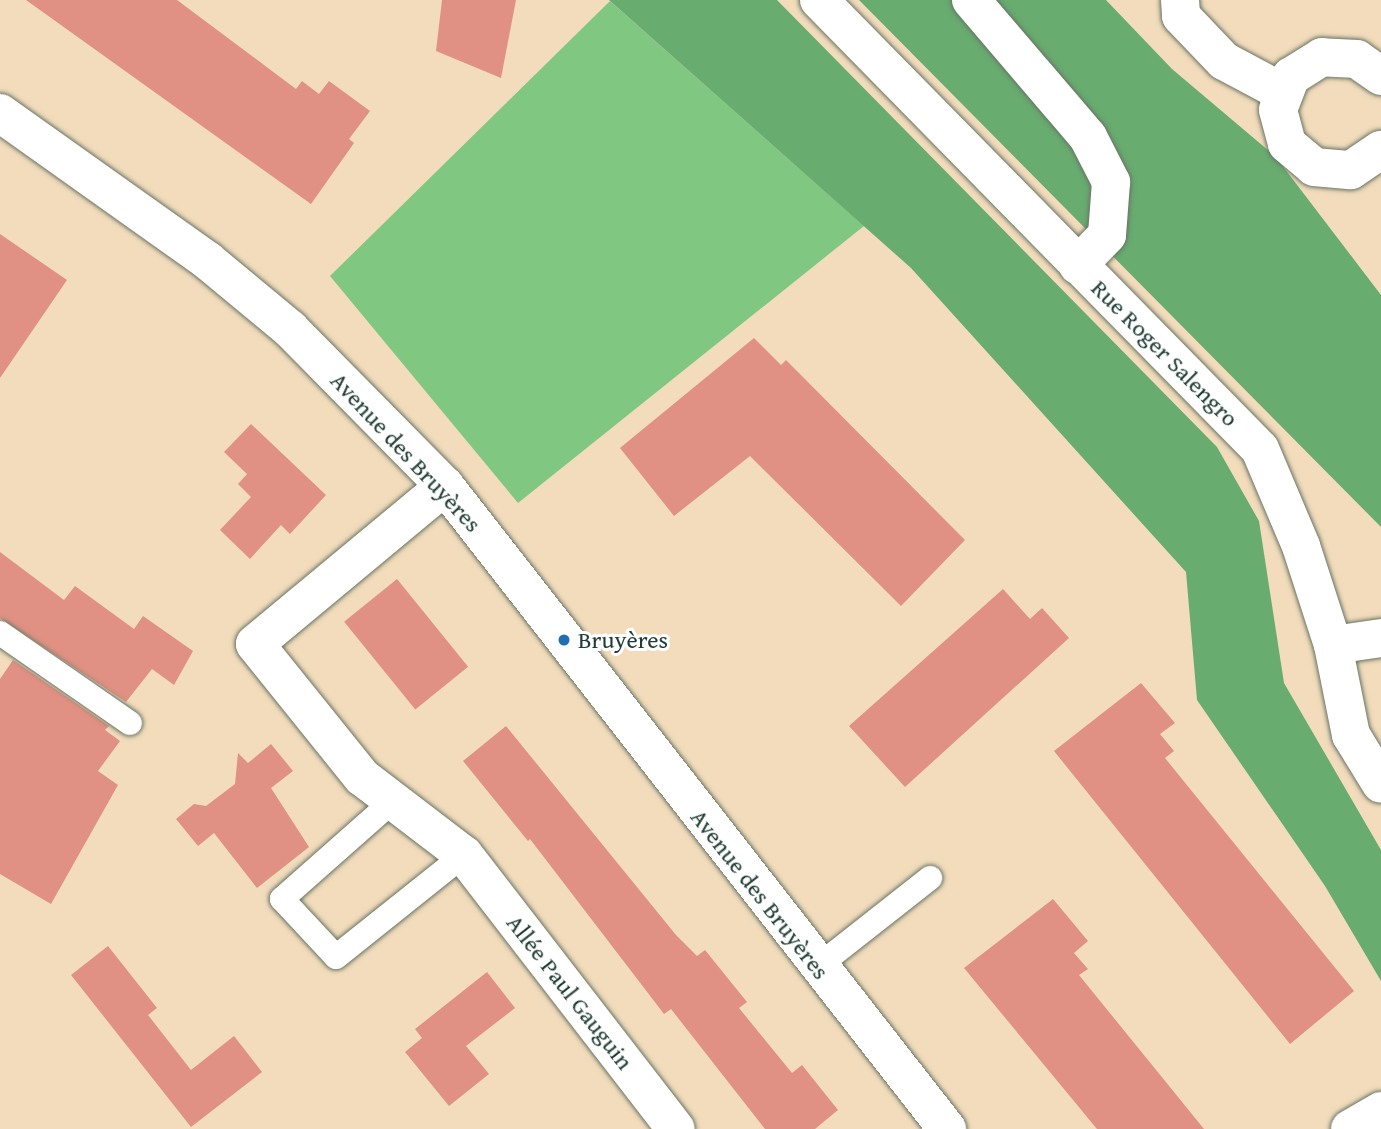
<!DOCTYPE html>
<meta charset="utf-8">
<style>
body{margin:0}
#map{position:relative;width:1381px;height:1129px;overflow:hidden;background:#f2dcbc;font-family:"Gentium Book Plus",serif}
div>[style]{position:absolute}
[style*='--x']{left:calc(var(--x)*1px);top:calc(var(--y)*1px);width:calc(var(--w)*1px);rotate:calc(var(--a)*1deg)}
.green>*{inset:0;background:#80c782}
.forest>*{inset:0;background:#68ac70}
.building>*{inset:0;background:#e09183;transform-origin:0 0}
.roads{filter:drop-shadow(0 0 2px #697564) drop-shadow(0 0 2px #697564)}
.service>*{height:24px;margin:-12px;padding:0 12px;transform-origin:12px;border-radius:12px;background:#fff}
.minor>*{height:38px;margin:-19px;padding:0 19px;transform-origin:19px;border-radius:19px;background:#fff}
.dots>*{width:19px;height:19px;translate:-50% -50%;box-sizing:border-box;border:4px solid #fff;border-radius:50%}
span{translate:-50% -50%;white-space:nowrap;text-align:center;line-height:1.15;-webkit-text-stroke:6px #fff;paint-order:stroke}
.street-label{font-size:24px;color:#1f3d34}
.poi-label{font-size:24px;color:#1f3d34}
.left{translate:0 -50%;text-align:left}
</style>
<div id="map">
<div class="green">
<i style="clip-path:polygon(610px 1px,864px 226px,518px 503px,330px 276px)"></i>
</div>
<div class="forest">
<i style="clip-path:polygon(609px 0,777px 0,1217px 447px,1259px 521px,1284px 683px,1381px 850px,1381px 981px,1325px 886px,1197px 700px,1186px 572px,911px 268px)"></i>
<i style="clip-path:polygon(859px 0,1106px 0,1172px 69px,1275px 156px,1381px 295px,1381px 527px)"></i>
</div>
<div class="building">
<i style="clip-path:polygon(26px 0,177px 0,296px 89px,302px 81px,319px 94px,329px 81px,370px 111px,349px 139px,354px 143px,311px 204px)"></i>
<i style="clip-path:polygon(442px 0,516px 0,501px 78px,436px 51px)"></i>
<i style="clip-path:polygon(0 234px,67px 280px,0 378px)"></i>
<i style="clip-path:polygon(754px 338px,781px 365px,786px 360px,965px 540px,901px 606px,750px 456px,674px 516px,620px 448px)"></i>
<i style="clip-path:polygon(251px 424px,326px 495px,290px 534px,281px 525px,250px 559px,220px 530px,251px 497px,238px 484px,247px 474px,224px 452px)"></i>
<i style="clip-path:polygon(0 552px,64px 600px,75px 586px,134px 629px,143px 616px,193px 651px,174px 685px,152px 669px,126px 702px,0 618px)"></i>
<i style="left:397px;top:579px;width:113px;height:68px;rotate:51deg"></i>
<i style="clip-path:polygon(1003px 589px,1030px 619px,1042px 608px,1069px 638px,905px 787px,849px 726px)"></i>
<i style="clip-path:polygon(13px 660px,109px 726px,105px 730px,120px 741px,98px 771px,118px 785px,51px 904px,0 874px,0 679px)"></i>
<i style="clip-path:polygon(1141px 683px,1175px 723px,1160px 734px,1174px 751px,1165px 758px,1354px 991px,1290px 1044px,1054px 751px)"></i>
<i style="clip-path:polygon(506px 726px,676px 935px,697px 956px,705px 950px,747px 1002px,739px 1008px,792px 1073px,802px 1065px,838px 1110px,815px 1129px,765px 1129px,671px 1009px,664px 1014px,530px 839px,528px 841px,463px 761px)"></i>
<i style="clip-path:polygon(271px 744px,293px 771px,271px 788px,309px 847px,257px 888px,214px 833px,198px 846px,176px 819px,194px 804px,206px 806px,235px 784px,238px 753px,248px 763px)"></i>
<i style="clip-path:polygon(1053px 899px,1088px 941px,1074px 953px,1088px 969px,1079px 975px,1204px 1129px,1097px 1129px,964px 968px)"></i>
<i style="clip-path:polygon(108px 946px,157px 1008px,148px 1015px,191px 1070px,234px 1036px,262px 1072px,191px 1127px,71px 975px)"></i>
<i style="clip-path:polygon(487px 972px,515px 1008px,466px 1046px,489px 1074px,449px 1106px,405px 1052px,422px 1038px,415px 1029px)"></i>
</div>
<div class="roads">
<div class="service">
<i style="--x:0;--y:633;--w:158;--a:34.7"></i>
<i style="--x:395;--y:799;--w:151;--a:138.5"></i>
<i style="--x:282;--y:899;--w:79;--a:47"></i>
<i style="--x:336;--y:957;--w:164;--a:-38.6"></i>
<i style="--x:817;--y:967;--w:144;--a:-38.2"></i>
</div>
<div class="minor">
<i style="--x:819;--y:0;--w:629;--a:45.52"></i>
<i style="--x:1260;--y:449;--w:105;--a:67.1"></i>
<i style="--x:1301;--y:546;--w:104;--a:72.1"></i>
<i style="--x:1333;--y:645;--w:92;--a:78.7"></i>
<i style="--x:1351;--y:735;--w:57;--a:58.5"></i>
<i style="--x:971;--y:0;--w:180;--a:49.5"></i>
<i style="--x:1088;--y:137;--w:51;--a:62.9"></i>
<i style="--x:1111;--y:182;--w:53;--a:94.3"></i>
<i style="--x:1107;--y:235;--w:42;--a:134"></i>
<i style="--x:1180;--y:0;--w:16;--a:86"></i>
<i style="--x:1181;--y:16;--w:62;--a:46.3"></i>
<i style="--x:1224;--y:61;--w:66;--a:28.1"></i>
<i style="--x:1381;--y:76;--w:29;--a:-145"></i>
<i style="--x:1357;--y:59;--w:35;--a:-177"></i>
<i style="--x:1322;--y:57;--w:36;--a:148"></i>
<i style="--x:1291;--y:76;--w:36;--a:111"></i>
<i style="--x:1278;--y:110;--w:35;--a:75"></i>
<i style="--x:1287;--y:144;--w:35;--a:40"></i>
<i style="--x:1314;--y:167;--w:37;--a:5"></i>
<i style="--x:1351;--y:170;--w:36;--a:-34"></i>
<i style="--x:0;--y:113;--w:255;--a:35.4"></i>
<i style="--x:208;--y:261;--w:107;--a:39.7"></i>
<i style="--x:290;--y:329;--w:221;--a:45.4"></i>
<i style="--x:445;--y:486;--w:816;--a:52.02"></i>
<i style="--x:445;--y:486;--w:247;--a:140.3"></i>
<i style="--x:255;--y:644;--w:171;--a:51.2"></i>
<i style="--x:362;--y:777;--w:128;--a:37.4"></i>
<i style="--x:464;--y:855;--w:346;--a:52.3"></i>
<i style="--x:1333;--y:645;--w:49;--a:-8.3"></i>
<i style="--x:1350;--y:1129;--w:36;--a:-30"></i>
</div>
</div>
<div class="dots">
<i style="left:564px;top:640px;background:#1f6fb2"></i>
</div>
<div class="street-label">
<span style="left:1165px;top:353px;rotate:45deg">Rue Roger Salengro</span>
<span style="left:406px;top:452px;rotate:47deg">Avenue des Bruyères</span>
<span style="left:760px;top:894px;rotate:52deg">Avenue des Bruyères</span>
<span style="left:570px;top:992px;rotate:52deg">Allée Paul Gauguin</span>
</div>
<div class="poi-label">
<span class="left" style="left:578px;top:640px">Bruyères</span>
</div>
</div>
